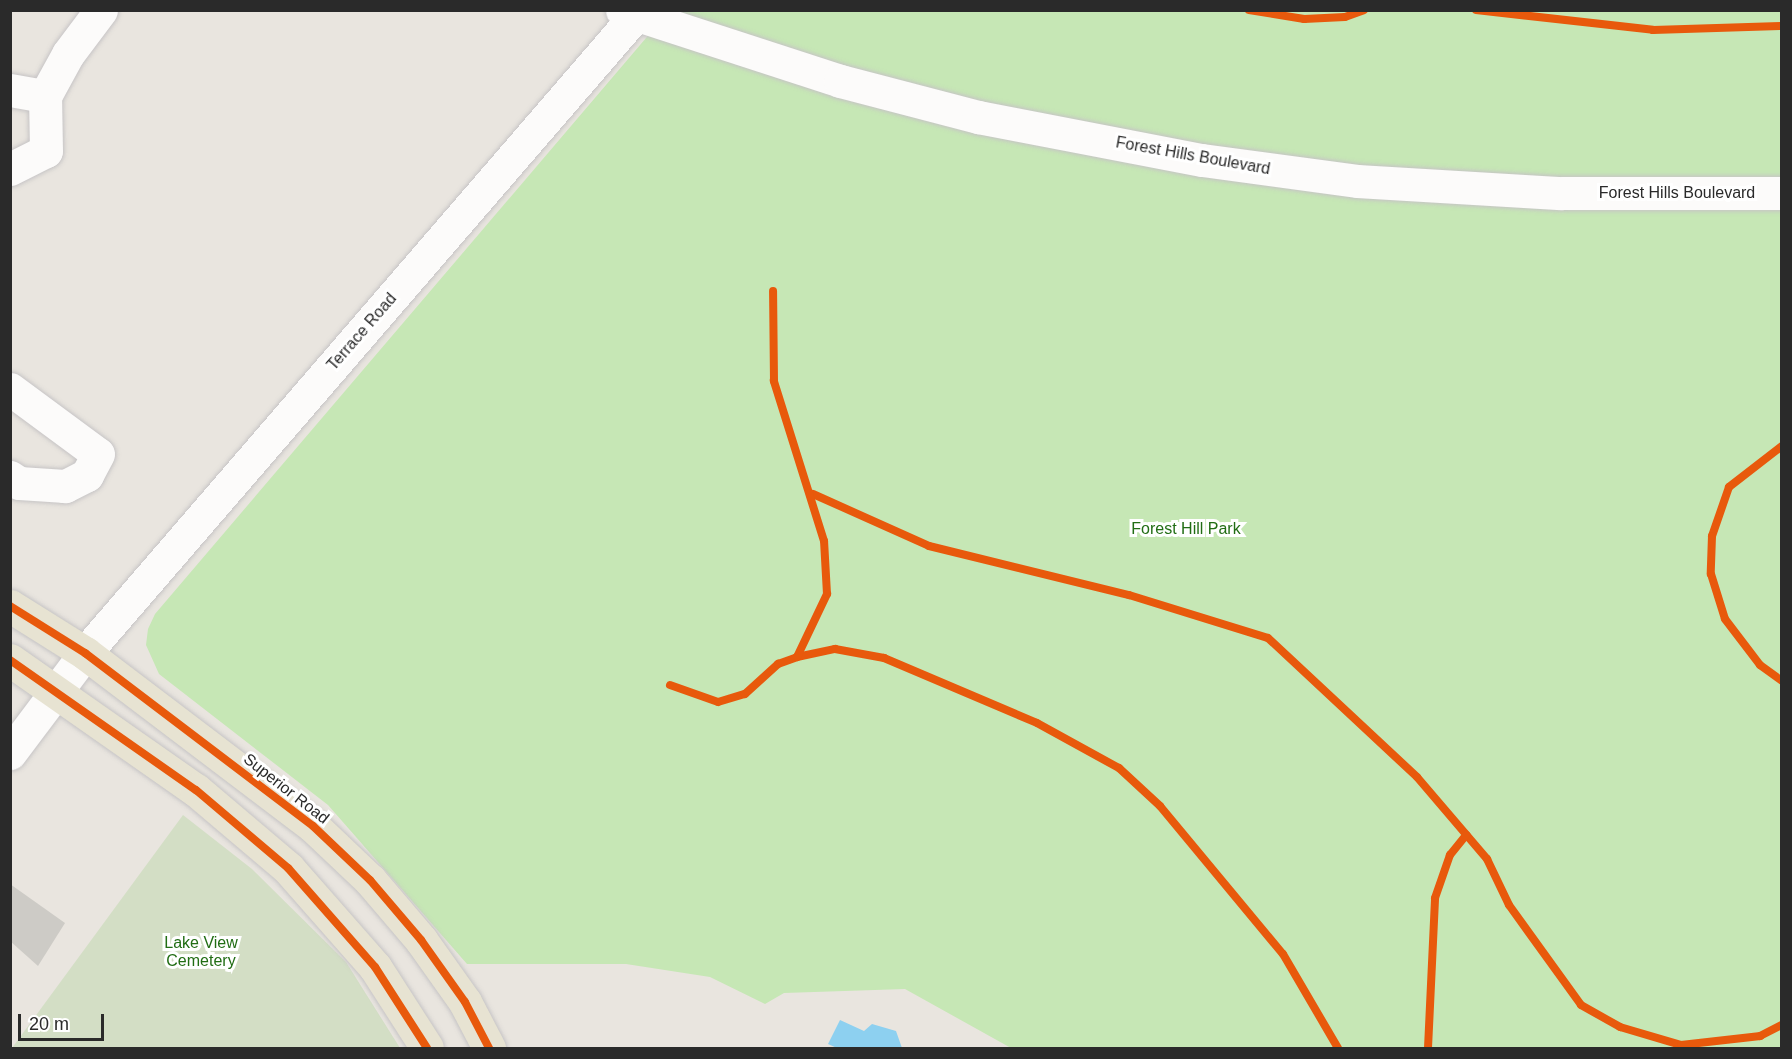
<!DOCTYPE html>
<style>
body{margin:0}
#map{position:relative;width:1792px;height:1059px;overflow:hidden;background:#e9e5df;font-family:Arial,sans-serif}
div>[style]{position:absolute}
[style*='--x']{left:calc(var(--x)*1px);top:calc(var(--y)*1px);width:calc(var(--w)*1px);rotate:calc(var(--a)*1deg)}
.green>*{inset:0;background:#c6e7b5}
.cemetery>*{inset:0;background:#d3dec5}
.water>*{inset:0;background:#8dd0f0}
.building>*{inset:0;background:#cdcbc6}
.path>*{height:4px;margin-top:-2px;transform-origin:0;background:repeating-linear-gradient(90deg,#c8c7c7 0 4.5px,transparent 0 7.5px)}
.roads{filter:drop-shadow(0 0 2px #c6c4c5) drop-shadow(0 0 2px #c6c4c5)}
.minor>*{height:33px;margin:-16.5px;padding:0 16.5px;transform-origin:16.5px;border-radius:16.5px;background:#fcfbfa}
.major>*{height:33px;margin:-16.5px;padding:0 16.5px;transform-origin:16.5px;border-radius:16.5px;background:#e7e3d2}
.cycleway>*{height:8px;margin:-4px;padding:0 4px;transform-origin:4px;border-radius:4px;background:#e8590c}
span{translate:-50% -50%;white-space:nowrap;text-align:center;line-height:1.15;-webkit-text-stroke:6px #fff;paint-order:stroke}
.street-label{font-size:16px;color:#2a2a2a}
.park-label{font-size:16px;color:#216d14}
.frame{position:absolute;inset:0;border:12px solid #2a2a2a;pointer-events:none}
.scale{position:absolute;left:18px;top:1014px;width:86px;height:27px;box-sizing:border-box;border:3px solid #2a2a2a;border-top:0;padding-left:8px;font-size:18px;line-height:21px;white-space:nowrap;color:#2a2a2a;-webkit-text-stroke:4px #fff;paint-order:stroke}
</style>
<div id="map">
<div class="green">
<i style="clip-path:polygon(669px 11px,1781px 11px,1781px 1048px,1011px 1048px,905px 989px,784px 993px,765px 1004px,710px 977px,626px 964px,467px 964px,328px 805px,159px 674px,146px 645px,148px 629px,155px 614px)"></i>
</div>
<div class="cemetery">
<i style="clip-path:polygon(183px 815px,252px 869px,346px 962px,400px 1048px,12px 1048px)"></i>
</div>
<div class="water">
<i style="clip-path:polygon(840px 1020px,864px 1031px,872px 1024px,896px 1031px,902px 1048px,837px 1048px,828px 1044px)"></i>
</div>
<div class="building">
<i style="clip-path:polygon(10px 884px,65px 923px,38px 966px,10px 941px)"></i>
</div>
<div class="path">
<i style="--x:1476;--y:10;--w:178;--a:6.4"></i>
<i style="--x:1653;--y:30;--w:129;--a:-1.8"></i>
<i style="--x:813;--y:494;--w:127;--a:24.1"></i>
<i style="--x:929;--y:546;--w:206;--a:13.8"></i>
<i style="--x:1129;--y:595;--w:145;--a:17.2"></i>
<i style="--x:1268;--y:638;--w:204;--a:43"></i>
<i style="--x:1417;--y:777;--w:108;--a:49.5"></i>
<i style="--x:1487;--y:859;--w:51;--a:64.4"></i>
<i style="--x:1509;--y:905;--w:123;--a:54.2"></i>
<i style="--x:1581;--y:1005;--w:45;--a:29.4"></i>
<i style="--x:1620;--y:1027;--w:64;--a:16.4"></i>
<i style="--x:1681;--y:1045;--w:80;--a:-6.5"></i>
<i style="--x:1760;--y:1036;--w:25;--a:-27"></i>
<i style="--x:797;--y:657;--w:39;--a:-12"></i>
<i style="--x:835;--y:649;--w:50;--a:10.4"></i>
<i style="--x:884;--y:658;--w:166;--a:23"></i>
<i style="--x:1037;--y:723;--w:94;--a:28.8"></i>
<i style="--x:1119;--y:768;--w:56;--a:42.8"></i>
<i style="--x:1160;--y:806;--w:192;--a:50.3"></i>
<i style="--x:1283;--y:954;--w:109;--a:59.7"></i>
<i style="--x:670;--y:685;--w:51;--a:19.5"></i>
<i style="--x:718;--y:702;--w:28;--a:-17"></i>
<i style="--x:745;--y:694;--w:45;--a:-42.3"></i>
<i style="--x:778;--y:664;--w:20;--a:-20"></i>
<i style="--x:797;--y:657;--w:70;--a:-64.5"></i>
<i style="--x:827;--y:594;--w:53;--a:-93.2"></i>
<i style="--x:824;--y:541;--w:168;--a:-107.4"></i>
<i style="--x:774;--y:381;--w:90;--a:-90.6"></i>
<i style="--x:1428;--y:1048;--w:150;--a:-87.3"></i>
<i style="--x:1435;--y:898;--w:46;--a:-70.8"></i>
<i style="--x:1450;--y:855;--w:26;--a:-51"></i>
</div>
<div class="roads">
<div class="minor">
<i style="--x:622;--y:10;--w:229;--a:18"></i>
<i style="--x:840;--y:81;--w:143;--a:14.6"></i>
<i style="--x:978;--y:117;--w:228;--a:10.9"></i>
<i style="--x:1202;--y:160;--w:156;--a:7.7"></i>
<i style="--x:1357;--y:181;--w:205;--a:3.4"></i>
<i style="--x:1562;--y:193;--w:220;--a:0"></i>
<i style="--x:10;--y:90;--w:36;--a:10"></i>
<i style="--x:10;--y:169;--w:40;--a:-26.6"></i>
<i style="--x:46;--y:151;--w:55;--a:-91"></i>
<i style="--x:45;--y:96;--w:48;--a:-61.3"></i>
<i style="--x:68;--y:54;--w:55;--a:-53.1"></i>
<i style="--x:10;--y:389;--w:109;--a:36.5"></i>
<i style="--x:98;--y:454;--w:24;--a:118"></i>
<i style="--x:87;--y:475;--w:25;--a:153"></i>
<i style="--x:65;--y:486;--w:46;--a:-176.3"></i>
<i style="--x:19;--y:483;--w:11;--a:-146"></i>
<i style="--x:10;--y:753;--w:125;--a:-53.1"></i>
<i style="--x:85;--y:653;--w:849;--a:-49.2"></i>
</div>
<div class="major">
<i style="--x:10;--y:606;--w:89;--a:32.1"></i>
<i style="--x:85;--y:653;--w:286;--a:37.2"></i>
<i style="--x:313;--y:826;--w:79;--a:43.5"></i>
<i style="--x:370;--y:880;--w:79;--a:49.6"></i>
<i style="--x:421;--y:940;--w:76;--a:54.6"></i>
<i style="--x:465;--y:1002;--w:52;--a:62.4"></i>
<i style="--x:10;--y:660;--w:227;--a:35"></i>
<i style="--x:196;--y:790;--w:121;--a:40.3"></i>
<i style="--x:288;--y:868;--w:132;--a:48.7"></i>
<i style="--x:375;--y:967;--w:96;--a:57.3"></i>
</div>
</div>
<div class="cycleway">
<i style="--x:1249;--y:10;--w:56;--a:9.3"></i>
<i style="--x:1304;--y:19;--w:41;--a:-2.8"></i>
<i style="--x:1345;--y:17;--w:20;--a:-20"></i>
<i style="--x:1476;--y:10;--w:178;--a:6.4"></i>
<i style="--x:1653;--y:30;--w:129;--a:-1.8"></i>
<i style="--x:1782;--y:446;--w:67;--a:142.3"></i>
<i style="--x:1729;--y:487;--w:52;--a:109.1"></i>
<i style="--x:1712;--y:536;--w:38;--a:92"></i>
<i style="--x:1711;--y:574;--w:47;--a:72.7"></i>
<i style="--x:1725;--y:619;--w:58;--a:52.7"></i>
<i style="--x:1760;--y:665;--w:27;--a:36"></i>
<i style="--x:813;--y:494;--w:127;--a:24.1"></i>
<i style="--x:929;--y:546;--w:206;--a:13.8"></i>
<i style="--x:1129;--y:595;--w:145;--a:17.2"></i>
<i style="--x:1268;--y:638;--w:204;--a:43"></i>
<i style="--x:1417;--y:777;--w:108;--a:49.5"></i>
<i style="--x:1487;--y:859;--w:51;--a:64.4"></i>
<i style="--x:1509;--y:905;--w:123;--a:54.2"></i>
<i style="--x:1581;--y:1005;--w:45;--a:29.4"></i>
<i style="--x:1620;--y:1027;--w:64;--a:16.4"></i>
<i style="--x:1681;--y:1045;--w:80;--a:-6.5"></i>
<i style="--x:1760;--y:1036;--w:25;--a:-27"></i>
<i style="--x:10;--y:606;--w:89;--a:32.1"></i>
<i style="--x:85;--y:653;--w:286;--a:37.2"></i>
<i style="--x:313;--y:826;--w:79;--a:43.5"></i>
<i style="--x:370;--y:880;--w:79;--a:49.6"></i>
<i style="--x:421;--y:940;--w:76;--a:54.6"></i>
<i style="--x:465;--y:1002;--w:52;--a:62.4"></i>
<i style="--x:797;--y:657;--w:39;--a:-12"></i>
<i style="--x:835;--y:649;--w:50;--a:10.4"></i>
<i style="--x:884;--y:658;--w:166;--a:23"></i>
<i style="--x:1037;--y:723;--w:94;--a:28.8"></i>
<i style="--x:1119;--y:768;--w:56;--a:42.8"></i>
<i style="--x:1160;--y:806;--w:192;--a:50.3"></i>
<i style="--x:1283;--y:954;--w:109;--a:59.7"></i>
<i style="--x:10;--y:660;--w:227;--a:35"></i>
<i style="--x:196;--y:790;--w:121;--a:40.3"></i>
<i style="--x:288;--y:868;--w:132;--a:48.7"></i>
<i style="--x:375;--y:967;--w:96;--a:57.3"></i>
<i style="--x:670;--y:685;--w:51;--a:19.5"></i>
<i style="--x:718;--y:702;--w:28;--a:-17"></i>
<i style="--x:745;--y:694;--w:45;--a:-42.3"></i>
<i style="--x:778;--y:664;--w:20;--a:-20"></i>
<i style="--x:797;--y:657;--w:70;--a:-64.5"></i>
<i style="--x:827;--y:594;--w:53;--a:-93.2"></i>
<i style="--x:824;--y:541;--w:168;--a:-107.4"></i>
<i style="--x:774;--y:381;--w:90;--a:-90.6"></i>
<i style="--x:1428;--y:1048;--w:150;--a:-87.3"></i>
<i style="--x:1435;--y:898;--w:46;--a:-70.8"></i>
<i style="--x:1450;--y:855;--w:26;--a:-51"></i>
</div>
<div class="street-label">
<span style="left:1193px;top:156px;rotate:10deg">Forest Hills Boulevard</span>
<span style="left:1677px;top:193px">Forest Hills Boulevard</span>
<span style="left:362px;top:332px;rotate:-49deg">Terrace Road</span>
<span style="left:286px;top:789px;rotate:38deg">Superior Road</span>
</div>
<div class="park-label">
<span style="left:1186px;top:529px">Forest Hill Park</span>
<span style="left:201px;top:952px">Lake View<br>Cemetery</span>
</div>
<div class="frame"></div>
<div class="scale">20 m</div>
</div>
